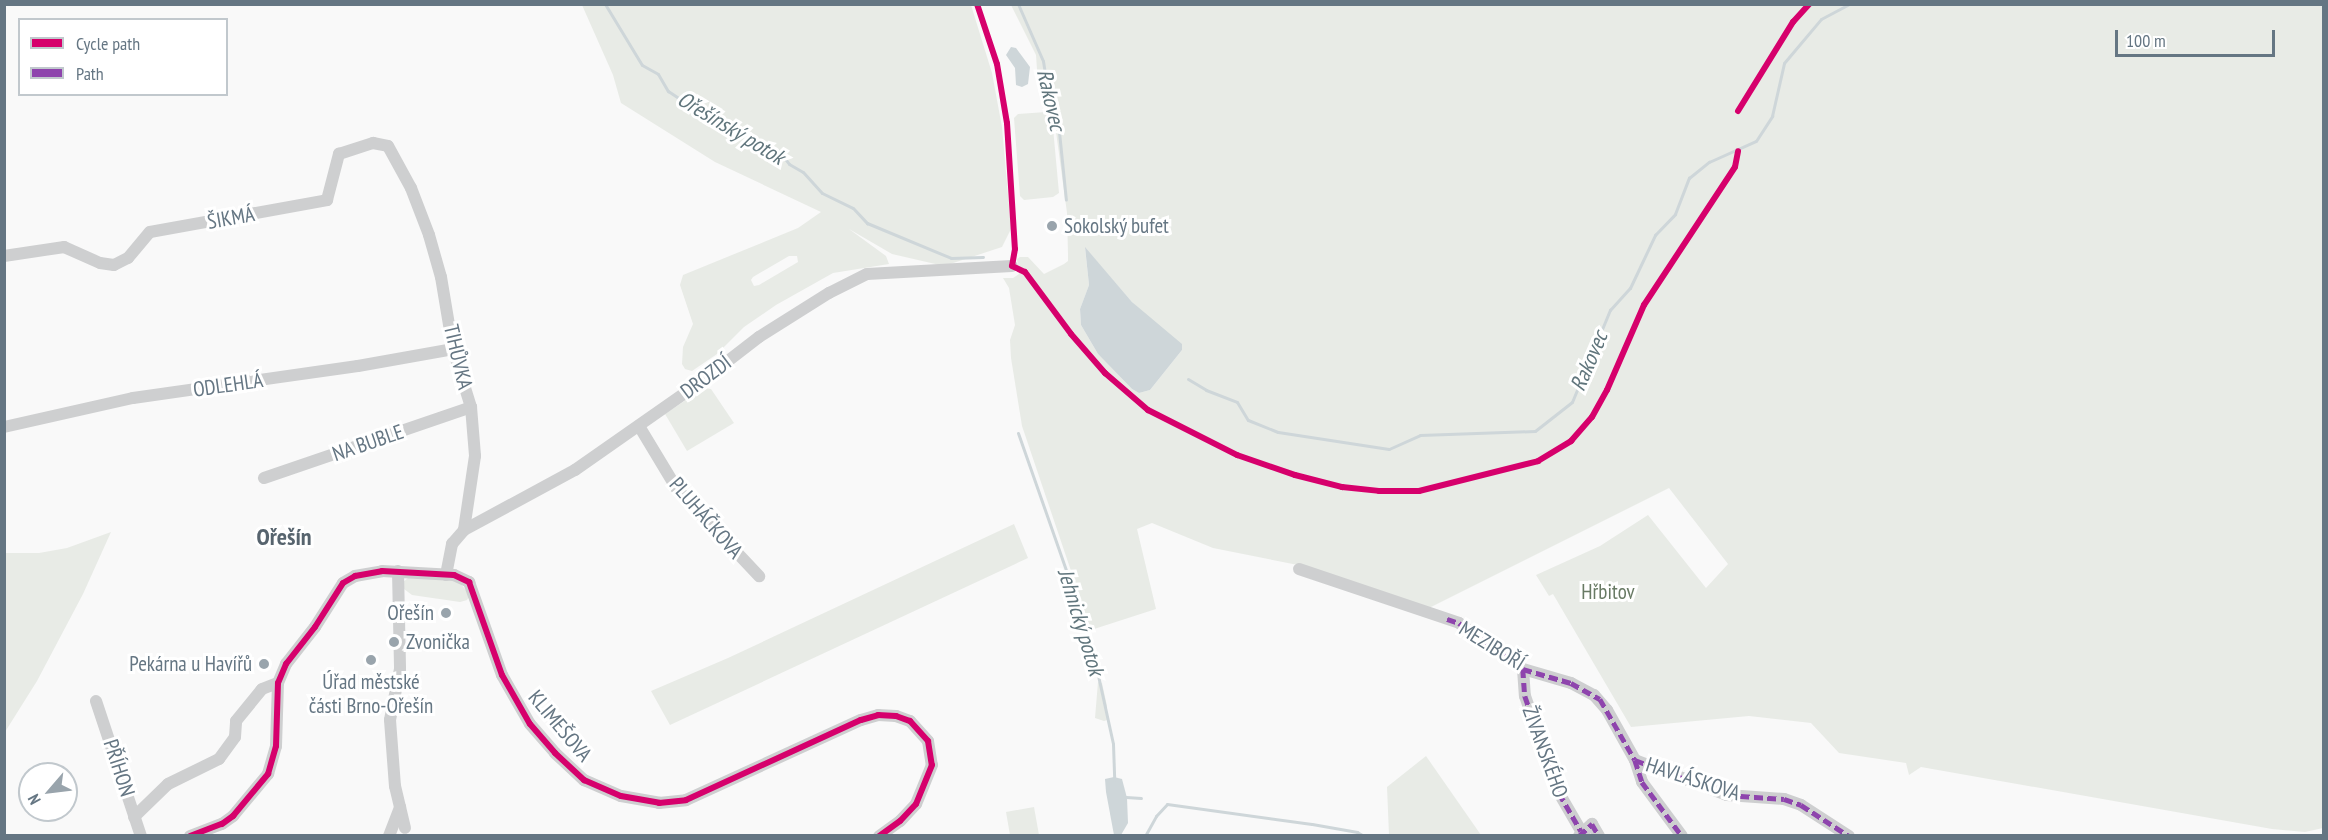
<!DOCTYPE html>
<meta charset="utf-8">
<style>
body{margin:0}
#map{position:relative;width:2328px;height:840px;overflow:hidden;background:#f9f9f9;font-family:"PT Sans Narrow",sans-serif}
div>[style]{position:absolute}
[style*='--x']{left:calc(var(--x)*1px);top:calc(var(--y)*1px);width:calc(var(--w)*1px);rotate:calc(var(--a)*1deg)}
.green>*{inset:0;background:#e8ebe6}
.water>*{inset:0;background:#ced6d9}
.stream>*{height:3px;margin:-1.5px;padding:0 1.5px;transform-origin:1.5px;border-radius:1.5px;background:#ced6d9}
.minor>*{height:12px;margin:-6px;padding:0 6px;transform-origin:6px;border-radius:6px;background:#cecfd0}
.quiet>*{height:4.5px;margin-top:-2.25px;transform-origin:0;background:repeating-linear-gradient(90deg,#8e44ad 0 9px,transparent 0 13.5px)}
.cycleway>*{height:6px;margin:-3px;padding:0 3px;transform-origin:3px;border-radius:3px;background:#d6006c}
.dots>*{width:16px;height:16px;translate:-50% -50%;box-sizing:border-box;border:3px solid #fff;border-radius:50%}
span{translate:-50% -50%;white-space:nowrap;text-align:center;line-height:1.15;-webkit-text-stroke:6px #fff;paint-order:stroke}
.street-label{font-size:21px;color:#657683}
.poi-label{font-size:21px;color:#657683}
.left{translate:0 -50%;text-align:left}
.right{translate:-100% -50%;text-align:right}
.park-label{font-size:21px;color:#687a64}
.water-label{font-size:22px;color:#60757c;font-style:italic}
.quarter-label{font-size:24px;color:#57646e;font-weight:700}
.frame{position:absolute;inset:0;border:6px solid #657683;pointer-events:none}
.legend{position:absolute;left:18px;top:18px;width:210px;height:78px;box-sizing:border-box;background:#fff;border:2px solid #c1c8cd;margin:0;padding:8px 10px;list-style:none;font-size:18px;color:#657683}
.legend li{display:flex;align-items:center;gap:12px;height:30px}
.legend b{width:30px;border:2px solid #c1c8cd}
.north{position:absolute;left:18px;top:762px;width:60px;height:60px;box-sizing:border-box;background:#fff;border:2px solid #c1c8cd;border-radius:50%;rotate:242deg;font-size:16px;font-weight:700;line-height:24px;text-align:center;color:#657683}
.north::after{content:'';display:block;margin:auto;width:21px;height:27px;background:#99a4ac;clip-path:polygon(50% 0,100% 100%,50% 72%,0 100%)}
.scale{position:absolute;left:2115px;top:30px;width:160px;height:27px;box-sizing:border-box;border:3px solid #657683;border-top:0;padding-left:8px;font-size:18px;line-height:21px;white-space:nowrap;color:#657683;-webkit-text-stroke:4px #fff;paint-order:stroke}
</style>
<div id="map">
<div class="green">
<i style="clip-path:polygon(evenodd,582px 5px,971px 5px,992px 73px,1002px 127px,1011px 229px,1002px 247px,944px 266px,892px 254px,849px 229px,886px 256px,889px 264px,833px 273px,776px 305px,744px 327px,717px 354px,692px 371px,685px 369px,682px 364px,683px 347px,693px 324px,680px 285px,683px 275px,798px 228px,821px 212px,715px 162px,621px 103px,613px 75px,582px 5px,789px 256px,797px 256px,798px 262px,759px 285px,754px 286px,751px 280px,753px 277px,789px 256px)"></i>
<i style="clip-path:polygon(evenodd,1011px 5px,2323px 5px,2323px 828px,2305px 832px,2272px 829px,1921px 767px,1909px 775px,1906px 763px,1839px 753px,1811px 723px,1749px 716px,1631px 727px,1553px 594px,1549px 596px,1536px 575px,1600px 546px,1648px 515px,1706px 588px,1728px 564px,1669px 488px,1429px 608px,1303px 566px,1213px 548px,1152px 523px,1137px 529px,1156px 609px,1091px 630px,1022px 426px,1011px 358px,1010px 340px,1015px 325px,1009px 288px,1003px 278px,1013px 278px,1019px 274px,1017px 259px,1020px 257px,1028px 257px,1044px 274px,1064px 264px,1068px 261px,1068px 255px,1067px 213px,1054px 117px,1051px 105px,1038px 84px,1036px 55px,1011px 5px,1085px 248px,1132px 302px,1182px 350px,1150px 390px,1139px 393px,1132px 389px,1098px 354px,1081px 325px,1080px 309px,1089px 285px,1085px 248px)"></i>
<i style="clip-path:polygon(1046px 112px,1052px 117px,1059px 193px,1053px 197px,1024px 200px,1020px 196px,1014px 118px,1018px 114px)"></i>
<i style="clip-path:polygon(704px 388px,711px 389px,734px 423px,687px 451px,665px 414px)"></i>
<i style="clip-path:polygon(1014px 524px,1028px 558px,670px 725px,651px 691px,728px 658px)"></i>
<i style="clip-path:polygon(111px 532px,83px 594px,37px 681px,5px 732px,5px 553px,39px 553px,67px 548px)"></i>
<i style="clip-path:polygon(408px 578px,450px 580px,460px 583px,470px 595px,467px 600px,460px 602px,412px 595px,404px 589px,403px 582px)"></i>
<i style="clip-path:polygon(1098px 682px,1102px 683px,1107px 706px,1107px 720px,1104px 721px,1095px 718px)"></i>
<i style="clip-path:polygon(1426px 756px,1481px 835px,1389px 835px,1387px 787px)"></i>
<i style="clip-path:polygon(1034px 807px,1039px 835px,1010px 835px,1006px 812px)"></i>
</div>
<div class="water">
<i style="clip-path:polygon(1011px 47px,1016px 48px,1030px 67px,1028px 84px,1022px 87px,1016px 85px,1015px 68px,1006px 55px)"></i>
<i style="clip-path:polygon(1085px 247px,1132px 302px,1182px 344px,1182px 350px,1150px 390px,1139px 393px,1132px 389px,1098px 354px,1081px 325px,1080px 309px,1089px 285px)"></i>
<i style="clip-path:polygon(1114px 777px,1122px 779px,1127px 798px,1128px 823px,1121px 835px,1114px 835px,1106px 792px,1105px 779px)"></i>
</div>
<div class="stream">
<i style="--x:605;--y:4;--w:71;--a:58.8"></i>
<i style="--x:642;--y:65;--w:18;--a:29"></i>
<i style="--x:658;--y:74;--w:20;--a:60"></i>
<i style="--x:668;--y:91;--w:43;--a:33.7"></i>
<i style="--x:704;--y:115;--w:83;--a:25.6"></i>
<i style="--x:779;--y:151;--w:16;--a:52"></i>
<i style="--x:789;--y:164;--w:16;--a:30"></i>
<i style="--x:803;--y:172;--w:28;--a:48"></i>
<i style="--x:822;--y:193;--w:34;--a:26"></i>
<i style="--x:853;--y:208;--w:21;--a:47"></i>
<i style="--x:867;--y:223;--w:91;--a:22.6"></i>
<i style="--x:951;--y:258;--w:32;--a:-2"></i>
<i style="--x:1018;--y:4;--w:62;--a:66.3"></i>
<i style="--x:1043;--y:61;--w:31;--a:81"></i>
<i style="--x:1048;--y:92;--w:22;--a:66"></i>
<i style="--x:1057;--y:112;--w:88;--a:84.2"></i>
<i style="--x:1188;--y:379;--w:21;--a:31"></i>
<i style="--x:1206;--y:390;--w:33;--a:21"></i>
<i style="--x:1237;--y:402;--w:21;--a:59"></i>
<i style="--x:1248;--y:420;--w:32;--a:22"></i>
<i style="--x:1278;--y:432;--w:112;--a:8.7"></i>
<i style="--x:1389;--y:449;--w:34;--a:-24"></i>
<i style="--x:1420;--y:435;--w:115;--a:-2"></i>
<i style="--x:1535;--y:431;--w:47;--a:-38.1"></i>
<i style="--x:1572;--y:402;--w:100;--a:-67.6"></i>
<i style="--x:1610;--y:310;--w:30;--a:-48"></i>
<i style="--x:1630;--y:288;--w:59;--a:-64.7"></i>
<i style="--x:1655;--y:235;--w:29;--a:-46"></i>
<i style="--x:1675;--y:214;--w:39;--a:-69"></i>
<i style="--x:1689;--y:178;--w:26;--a:-39"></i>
<i style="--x:1709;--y:162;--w:51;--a:-24.1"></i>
<i style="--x:1756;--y:141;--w:30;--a:-57"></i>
<i style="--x:1772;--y:116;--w:54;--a:-77.2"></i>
<i style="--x:1784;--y:63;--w:57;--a:-49.9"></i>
<i style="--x:1821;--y:19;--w:32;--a:-28"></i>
<i style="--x:1018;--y:433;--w:218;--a:70.7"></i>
<i style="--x:1090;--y:639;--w:107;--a:77.6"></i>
<i style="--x:1113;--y:744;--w:36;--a:88"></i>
<i style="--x:1126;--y:797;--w:15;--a:4"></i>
<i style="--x:1145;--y:836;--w:23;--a:-61"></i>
<i style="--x:1156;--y:816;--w:16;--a:-47"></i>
<i style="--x:1167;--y:804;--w:146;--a:7.9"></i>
<i style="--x:1312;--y:824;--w:46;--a:10.1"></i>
<i style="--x:1357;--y:832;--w:8;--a:30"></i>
</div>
<div class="minor">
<i style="--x:4;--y:256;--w:61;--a:-8.5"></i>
<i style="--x:64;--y:247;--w:39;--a:24"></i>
<i style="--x:100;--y:263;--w:14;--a:8"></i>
<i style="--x:114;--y:265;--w:16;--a:-27"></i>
<i style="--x:128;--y:258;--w:34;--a:-50"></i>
<i style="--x:150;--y:232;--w:180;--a:-10.2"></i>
<i style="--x:327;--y:200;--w:48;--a:-75.4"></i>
<i style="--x:339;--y:154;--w:36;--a:-18"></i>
<i style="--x:373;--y:143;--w:15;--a:11"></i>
<i style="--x:388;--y:146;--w:48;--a:61.3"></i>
<i style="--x:411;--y:188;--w:50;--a:69"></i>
<i style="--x:429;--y:235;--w:44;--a:74.1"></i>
<i style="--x:441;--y:277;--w:73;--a:80.5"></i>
<i style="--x:453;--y:349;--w:61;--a:72.8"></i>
<i style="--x:471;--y:407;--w:49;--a:85.3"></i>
<i style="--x:475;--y:456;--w:75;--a:98.5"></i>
<i style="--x:639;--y:426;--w:74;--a:58.9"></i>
<i style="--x:677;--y:489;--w:120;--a:46.7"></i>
<i style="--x:4;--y:427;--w:132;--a:-12.7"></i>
<i style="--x:133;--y:398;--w:227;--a:-8.1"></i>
<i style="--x:358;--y:366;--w:97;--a:-10.1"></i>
<i style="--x:264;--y:478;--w:219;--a:-18.9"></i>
<i style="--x:1299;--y:569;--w:169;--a:18.6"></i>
<i style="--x:1459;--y:623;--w:79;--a:35.7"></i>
<i style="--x:1523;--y:669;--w:50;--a:16.3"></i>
<i style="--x:1571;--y:683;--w:26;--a:28"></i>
<i style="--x:1594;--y:695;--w:20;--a:49"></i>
<i style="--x:1607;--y:710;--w:57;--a:60.8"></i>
<i style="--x:1635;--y:760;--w:23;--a:72"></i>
<i style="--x:1642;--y:782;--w:67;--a:53.5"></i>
<i style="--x:398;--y:571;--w:98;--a:88.8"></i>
<i style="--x:400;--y:669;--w:52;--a:101.1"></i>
<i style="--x:390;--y:720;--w:66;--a:85.7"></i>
<i style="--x:395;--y:786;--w:43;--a:76.6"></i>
<i style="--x:446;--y:575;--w:32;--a:-79"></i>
<i style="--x:452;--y:544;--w:18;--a:-49"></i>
<i style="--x:464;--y:530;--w:126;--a:-28.4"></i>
<i style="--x:575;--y:470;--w:155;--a:-35"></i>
<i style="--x:702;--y:381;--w:72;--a:-37.7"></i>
<i style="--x:759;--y:337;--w:83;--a:-32.2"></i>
<i style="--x:829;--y:293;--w:42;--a:-26.6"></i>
<i style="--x:867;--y:274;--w:145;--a:-3.2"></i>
<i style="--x:1523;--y:669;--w:27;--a:86"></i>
<i style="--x:1525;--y:696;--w:103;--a:70.7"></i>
<i style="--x:1559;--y:793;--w:44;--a:59.9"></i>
<i style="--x:96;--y:701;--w:142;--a:71.6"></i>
<i style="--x:1635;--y:760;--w:98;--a:20.8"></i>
<i style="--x:1727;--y:795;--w:57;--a:4"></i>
<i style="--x:1784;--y:799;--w:18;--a:19"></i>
<i style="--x:1801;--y:805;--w:57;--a:32.9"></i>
<i style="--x:134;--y:817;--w:47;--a:-44.1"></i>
<i style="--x:168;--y:784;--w:57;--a:-26.1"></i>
<i style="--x:219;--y:759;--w:27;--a:-54"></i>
<i style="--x:235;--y:737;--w:16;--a:-86"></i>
<i style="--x:236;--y:721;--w:41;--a:-50.9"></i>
<i style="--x:262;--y:689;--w:17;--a:-21"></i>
<i style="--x:190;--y:836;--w:34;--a:-21"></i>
<i style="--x:222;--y:824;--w:14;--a:-36"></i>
<i style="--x:233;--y:816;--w:55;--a:-50.2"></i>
<i style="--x:268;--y:774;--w:29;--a:-74"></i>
<i style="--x:276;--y:746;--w:63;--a:-88.2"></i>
<i style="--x:278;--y:683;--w:21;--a:-67"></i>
<i style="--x:286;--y:664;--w:47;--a:-51.9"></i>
<i style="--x:315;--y:627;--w:52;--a:-57.5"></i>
<i style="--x:343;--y:583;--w:14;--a:-30"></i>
<i style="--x:355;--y:576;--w:27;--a:-10"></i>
<i style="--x:382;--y:571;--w:72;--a:3.2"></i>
<i style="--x:454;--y:575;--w:17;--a:25"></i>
<i style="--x:469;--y:582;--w:99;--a:70.5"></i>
<i style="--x:502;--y:675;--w:56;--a:60.3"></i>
<i style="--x:530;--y:724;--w:38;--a:49"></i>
<i style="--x:555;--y:753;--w:40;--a:43"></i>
<i style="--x:584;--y:780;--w:40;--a:23.4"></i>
<i style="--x:621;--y:796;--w:39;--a:10"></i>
<i style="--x:659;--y:803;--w:27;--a:-6"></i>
<i style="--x:686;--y:800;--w:192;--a:-24.6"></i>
<i style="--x:861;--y:720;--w:18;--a:-16"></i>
<i style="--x:878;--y:715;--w:18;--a:3"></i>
<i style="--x:896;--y:716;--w:15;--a:20"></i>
<i style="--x:910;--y:721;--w:27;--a:48"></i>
<i style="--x:928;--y:741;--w:24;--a:81"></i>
<i style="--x:932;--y:765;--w:42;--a:112.3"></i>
<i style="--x:916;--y:804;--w:23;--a:133"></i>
<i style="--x:900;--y:821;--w:26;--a:144"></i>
<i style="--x:389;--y:836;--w:31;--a:-69"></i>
<i style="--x:1579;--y:836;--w:18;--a:-43"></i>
<i style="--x:1592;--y:824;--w:14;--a:60"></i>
</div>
<div class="quiet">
<i style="--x:1447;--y:619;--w:13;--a:18"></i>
<i style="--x:1459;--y:623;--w:79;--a:35.7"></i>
<i style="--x:1523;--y:669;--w:50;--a:16.3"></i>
<i style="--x:1571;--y:683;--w:33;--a:29"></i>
<i style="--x:1600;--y:699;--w:70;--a:60.2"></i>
<i style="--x:1635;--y:760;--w:23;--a:72"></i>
<i style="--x:1642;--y:782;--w:67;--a:53.5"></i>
<i style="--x:1523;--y:669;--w:27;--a:86"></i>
<i style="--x:1525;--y:696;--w:103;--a:70.7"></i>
<i style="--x:1559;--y:793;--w:44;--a:59.9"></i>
<i style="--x:1635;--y:760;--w:98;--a:20.8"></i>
<i style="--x:1727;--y:795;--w:57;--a:4"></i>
<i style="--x:1784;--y:799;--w:18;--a:19"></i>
<i style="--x:1801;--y:805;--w:57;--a:32.9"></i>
<i style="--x:1579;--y:836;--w:18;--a:-43"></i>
<i style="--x:1592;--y:824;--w:14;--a:60"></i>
</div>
<div class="cycleway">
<i style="--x:977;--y:4;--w:63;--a:71.6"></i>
<i style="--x:997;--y:64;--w:60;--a:80.4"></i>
<i style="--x:1007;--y:123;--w:126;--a:86.4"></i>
<i style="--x:1015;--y:249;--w:17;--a:100"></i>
<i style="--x:1012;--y:266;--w:14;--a:25"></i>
<i style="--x:1025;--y:272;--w:77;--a:53.4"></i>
<i style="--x:1071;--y:334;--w:52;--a:48.9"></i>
<i style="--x:1105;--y:373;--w:57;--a:40.7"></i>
<i style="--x:1148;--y:410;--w:100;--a:26.8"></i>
<i style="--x:1237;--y:455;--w:61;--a:19"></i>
<i style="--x:1295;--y:475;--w:49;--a:14.3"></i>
<i style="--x:1342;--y:487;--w:37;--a:6"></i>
<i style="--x:1379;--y:491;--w:40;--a:0"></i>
<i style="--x:1419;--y:491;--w:123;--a:-14.1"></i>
<i style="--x:1538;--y:461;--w:39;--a:-31"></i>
<i style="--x:1571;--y:441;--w:32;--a:-49"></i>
<i style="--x:1592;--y:417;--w:31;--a:-61"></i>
<i style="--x:1607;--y:390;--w:93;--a:-66.5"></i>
<i style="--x:1644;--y:305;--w:165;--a:-56.6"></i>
<i style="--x:1735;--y:167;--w:16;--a:-79"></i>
<i style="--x:1738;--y:111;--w:105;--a:-58.3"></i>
<i style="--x:1793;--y:22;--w:24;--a:-48"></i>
<i style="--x:190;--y:836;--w:34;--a:-21"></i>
<i style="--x:222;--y:824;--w:14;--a:-36"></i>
<i style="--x:233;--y:816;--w:55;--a:-50.2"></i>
<i style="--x:268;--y:774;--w:29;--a:-74"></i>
<i style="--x:276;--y:746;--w:63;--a:-88.2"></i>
<i style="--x:278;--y:683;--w:21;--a:-67"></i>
<i style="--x:286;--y:664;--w:47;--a:-51.9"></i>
<i style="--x:315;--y:627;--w:52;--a:-57.5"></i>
<i style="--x:343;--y:583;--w:14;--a:-30"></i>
<i style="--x:355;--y:576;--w:27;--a:-10"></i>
<i style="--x:382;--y:571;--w:72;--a:3.2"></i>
<i style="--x:454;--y:575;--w:17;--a:25"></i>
<i style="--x:469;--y:582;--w:99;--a:70.5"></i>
<i style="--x:502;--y:675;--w:56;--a:60.3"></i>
<i style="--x:530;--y:724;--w:38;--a:49"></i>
<i style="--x:555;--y:753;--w:40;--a:43"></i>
<i style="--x:584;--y:780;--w:40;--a:23.4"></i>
<i style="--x:621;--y:796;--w:39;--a:10"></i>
<i style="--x:659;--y:803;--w:27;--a:-6"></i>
<i style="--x:686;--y:800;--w:192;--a:-24.6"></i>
<i style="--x:861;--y:720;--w:18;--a:-16"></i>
<i style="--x:878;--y:715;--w:18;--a:3"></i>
<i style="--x:896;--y:716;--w:15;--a:20"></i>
<i style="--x:910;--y:721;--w:27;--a:48"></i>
<i style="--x:928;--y:741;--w:24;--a:81"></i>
<i style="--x:932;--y:765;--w:42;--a:112.3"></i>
<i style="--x:916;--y:804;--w:23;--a:133"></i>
<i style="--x:900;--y:821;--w:26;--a:144"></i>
</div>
<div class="dots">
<i style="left:1052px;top:226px;background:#99a4ac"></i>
<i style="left:446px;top:613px;background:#99a4ac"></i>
<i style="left:394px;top:642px;background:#99a4ac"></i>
<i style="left:371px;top:660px;background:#99a4ac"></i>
<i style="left:264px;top:664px;background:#99a4ac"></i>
</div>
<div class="street-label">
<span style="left:231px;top:218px;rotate:-10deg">ŠIKMÁ</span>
<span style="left:458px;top:357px;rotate:77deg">TIHŮVKA</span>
<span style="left:706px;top:377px;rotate:-37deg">DROZDÍ</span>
<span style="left:228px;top:385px;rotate:-8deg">ODLEHLÁ</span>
<span style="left:368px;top:443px;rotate:-19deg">NA BUBLE</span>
<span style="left:706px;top:518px;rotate:49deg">PLUHÁČKOVA</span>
<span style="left:1492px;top:646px;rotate:32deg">MEZIBOŘÍ</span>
<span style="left:560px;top:726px;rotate:50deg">KLIMEŠOVA</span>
<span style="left:1545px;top:752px;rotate:70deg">ŽIVANSKÉHO</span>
<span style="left:119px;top:768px;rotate:72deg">PŘÍHON</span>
<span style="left:1693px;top:779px;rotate:18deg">HAVLÁSKOVA</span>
</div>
<div class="poi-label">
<span class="left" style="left:1064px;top:226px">Sokolský bufet</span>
<span class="right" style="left:434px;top:613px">Ořešín</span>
<span class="left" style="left:406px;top:642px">Zvonička</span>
<span class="right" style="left:252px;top:664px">Pekárna u Havířů</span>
<span style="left:371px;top:694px">Úřad městské<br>části Brno-Ořešín</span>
</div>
<div class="park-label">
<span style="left:1608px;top:592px">Hřbitov</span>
</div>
<div class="water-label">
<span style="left:1051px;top:100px;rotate:77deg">Rakovec</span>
<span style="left:731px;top:128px;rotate:31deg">Ořešínský potok</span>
<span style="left:1589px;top:361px;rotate:-67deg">Rakovec</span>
<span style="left:1081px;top:622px;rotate:73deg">Jehnický potok</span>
</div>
<div class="quarter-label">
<span style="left:284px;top:537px">Ořešín</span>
</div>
<div class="frame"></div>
<ul class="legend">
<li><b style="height:8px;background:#d6006c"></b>Cycle path</li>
<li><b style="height:8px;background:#8e44ad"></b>Path</li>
</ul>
<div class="north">N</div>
<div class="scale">100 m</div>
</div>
